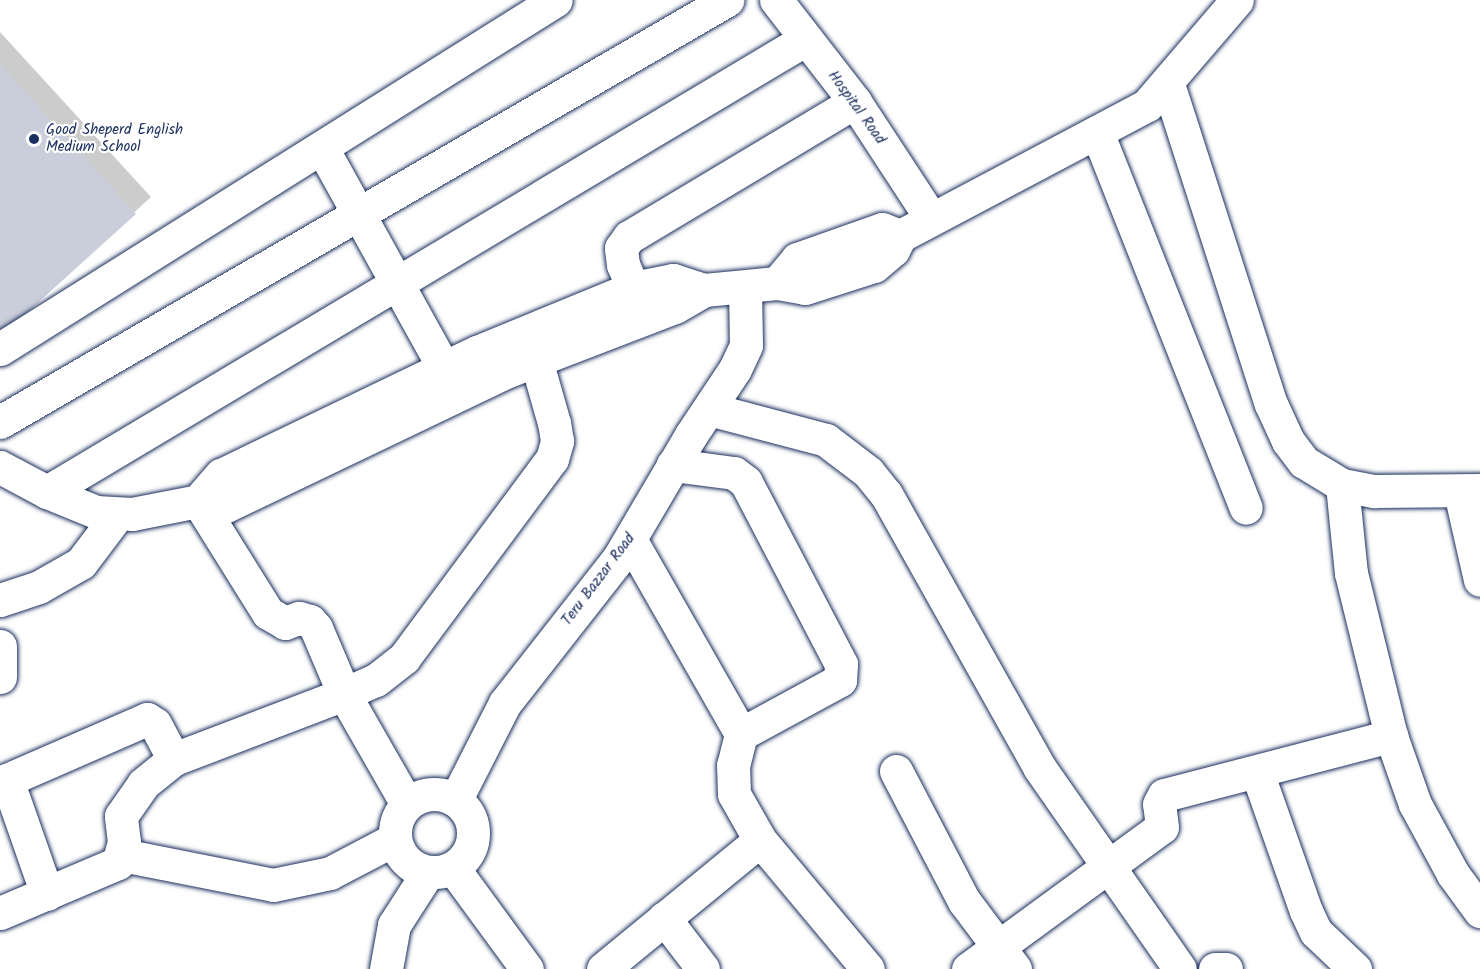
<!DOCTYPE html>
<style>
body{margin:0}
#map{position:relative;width:1480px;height:969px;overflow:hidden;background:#fff;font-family:Kalam,sans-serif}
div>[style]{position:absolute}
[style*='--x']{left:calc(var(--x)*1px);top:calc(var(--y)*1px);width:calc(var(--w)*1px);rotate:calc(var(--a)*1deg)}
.shadow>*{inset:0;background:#0003}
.building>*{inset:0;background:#caceda}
.roads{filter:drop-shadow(0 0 2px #1b2f5e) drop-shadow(0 0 2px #1b2f5e)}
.minor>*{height:33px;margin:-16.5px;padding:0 16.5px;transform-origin:16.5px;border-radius:16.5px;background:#fff}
.minor>.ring{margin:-16.5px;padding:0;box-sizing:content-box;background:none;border:33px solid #fff;border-radius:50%}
.dots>*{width:16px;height:16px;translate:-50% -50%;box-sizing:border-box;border:3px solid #fff;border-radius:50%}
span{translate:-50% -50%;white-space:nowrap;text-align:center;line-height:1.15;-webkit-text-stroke:4.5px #fff;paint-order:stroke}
.street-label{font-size:15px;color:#1b2f5e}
.poi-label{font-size:15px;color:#1b2f5e}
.left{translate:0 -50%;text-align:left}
</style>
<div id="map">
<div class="shadow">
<i style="clip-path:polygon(0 32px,151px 197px,0 335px)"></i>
</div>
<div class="building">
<i style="clip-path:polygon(0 64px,136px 214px,0 337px)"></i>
</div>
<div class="roads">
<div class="minor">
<i style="--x:776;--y:0;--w:129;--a:52.2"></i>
<i style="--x:855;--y:102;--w:139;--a:56.8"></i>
<i style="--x:1168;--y:84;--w:336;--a:72.2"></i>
<i style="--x:1271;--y:404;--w:41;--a:65.3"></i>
<i style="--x:1288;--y:441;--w:26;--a:53"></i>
<i style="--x:1304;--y:462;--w:44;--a:31.2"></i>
<i style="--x:1342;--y:485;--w:33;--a:11"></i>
<i style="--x:1374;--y:491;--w:106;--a:-0.5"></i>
<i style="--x:1097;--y:132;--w:404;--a:68.4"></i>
<i style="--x:322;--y:148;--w:252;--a:61"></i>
<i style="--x:777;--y:283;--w:31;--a:-50"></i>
<i style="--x:797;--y:259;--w:90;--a:-19.4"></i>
<i style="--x:882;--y:229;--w:19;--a:21"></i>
<i style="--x:633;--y:288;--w:25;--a:-113"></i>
<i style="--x:623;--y:265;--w:17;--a:-97"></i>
<i style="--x:621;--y:248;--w:14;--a:-54"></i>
<i style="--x:629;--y:237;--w:263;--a:-30.9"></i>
<i style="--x:0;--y:349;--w:656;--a:-32.12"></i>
<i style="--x:709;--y:409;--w:121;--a:14.8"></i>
<i style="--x:826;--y:440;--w:53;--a:37.3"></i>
<i style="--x:868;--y:472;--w:28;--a:51"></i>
<i style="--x:886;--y:494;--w:313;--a:60.7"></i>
<i style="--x:1039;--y:767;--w:246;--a:55.1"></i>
<i style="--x:0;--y:422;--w:841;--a:-30.13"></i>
<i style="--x:0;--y:467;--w:53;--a:28"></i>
<i style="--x:47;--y:492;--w:53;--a:22.2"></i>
<i style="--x:96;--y:512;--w:36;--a:3"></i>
<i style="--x:132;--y:514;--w:67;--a:-11.1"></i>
<i style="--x:198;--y:501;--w:28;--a:10"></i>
<i style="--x:226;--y:506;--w:313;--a:-25.6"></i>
<i style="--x:508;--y:371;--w:179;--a:-21"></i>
<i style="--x:675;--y:307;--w:34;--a:-30"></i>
<i style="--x:1342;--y:485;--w:88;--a:84.2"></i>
<i style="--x:1351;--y:573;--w:168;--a:76.2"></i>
<i style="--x:1391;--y:736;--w:72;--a:70.6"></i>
<i style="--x:1415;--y:804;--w:80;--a:61.5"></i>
<i style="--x:1453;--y:874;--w:46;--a:53.9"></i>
<i style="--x:47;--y:492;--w:884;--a:-30.83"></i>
<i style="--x:1460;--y:492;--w:90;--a:77.2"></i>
<i style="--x:198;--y:501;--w:35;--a:-49"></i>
<i style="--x:221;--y:475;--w:284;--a:-25.7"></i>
<i style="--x:477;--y:352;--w:169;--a:-22.3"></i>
<i style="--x:633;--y:288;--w:41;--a:-11.3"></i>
<i style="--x:673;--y:280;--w:33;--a:18"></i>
<i style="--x:704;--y:290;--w:73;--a:-5.5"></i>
<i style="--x:777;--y:283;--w:28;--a:10"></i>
<i style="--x:805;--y:288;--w:72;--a:-17.7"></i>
<i style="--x:874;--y:266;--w:25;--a:-40"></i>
<i style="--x:893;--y:250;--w:16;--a:-63"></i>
<i style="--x:900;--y:236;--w:280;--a:-27.9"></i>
<i style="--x:1147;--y:105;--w:138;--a:-49.4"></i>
<i style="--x:198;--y:501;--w:132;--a:58"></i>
<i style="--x:268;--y:613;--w:20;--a:30"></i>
<i style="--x:285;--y:623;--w:15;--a:-20"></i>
<i style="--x:299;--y:618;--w:11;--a:15"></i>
<i style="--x:310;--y:621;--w:9;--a:49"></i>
<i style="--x:316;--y:628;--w:72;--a:67"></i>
<i style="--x:344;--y:694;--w:127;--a:60.2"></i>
<i style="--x:631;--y:541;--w:222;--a:60.3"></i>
<i style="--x:741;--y:734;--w:113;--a:-28.6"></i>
<i style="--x:840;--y:680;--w:16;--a:-86"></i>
<i style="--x:841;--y:664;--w:205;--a:-117.6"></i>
<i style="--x:746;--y:482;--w:15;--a:-143"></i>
<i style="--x:734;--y:473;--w:62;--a:-172.5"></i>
<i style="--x:0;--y:600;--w:41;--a:-18.4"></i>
<i style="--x:39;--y:587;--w:48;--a:-29.7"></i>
<i style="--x:81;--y:563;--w:61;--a:-52.9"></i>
<i style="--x:0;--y:646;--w:31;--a:90"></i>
<i style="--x:741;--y:734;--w:32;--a:104"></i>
<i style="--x:733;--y:765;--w:29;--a:88"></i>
<i style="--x:734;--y:794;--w:53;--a:60.5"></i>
<i style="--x:896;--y:771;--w:147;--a:62.4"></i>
<i style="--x:964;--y:901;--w:85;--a:53.1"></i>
<i style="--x:1257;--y:772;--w:147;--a:70.6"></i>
<i style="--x:1306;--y:911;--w:23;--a:65"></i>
<i style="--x:1316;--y:932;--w:54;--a:43.5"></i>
<i class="ring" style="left:395px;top:794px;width:45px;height:45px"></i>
<i style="--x:456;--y:799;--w:108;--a:-63"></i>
<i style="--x:505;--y:703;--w:183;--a:-51.9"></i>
<i style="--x:618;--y:559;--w:144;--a:-59.5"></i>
<i style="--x:691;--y:435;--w:79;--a:-56.3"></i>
<i style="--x:735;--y:369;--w:26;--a:-65"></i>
<i style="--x:746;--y:345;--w:56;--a:-91"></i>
<i style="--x:122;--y:855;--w:154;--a:11.2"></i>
<i style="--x:273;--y:885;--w:58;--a:-11.9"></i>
<i style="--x:330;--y:873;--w:73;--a:-27.6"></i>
<i style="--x:453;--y:868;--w:125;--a:53.8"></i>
<i style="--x:47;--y:894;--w:121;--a:-109.3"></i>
<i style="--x:7;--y:780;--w:153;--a:-23.5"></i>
<i style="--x:147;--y:719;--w:9;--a:32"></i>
<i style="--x:155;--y:724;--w:40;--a:62"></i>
<i style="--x:0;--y:913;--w:128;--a:-23"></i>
<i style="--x:118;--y:863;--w:22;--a:-74"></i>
<i style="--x:124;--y:842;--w:26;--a:-97"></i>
<i style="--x:121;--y:816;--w:39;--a:-55"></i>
<i style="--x:143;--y:784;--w:40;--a:-39"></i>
<i style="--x:174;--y:759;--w:182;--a:-20.9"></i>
<i style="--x:344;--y:694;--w:35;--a:-24"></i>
<i style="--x:376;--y:680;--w:36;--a:-38"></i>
<i style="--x:404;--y:658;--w:248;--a:-53.4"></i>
<i style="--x:552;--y:459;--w:19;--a:-74"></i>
<i style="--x:557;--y:441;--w:18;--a:-99"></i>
<i style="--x:554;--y:423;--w:66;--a:-105.9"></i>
<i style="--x:664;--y:918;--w:64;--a:52.6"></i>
<i style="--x:386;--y:969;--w:45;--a:-79.7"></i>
<i style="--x:394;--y:925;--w:63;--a:-57.3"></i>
<i style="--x:603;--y:969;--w:203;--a:-39.4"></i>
<i style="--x:760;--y:840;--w:168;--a:50.1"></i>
<i style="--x:968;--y:969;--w:240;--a:-36.2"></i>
<i style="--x:1162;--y:827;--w:23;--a:-97"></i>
<i style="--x:1159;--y:804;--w:10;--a:-61"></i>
<i style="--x:1164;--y:795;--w:235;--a:-14.6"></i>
<i style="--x:1215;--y:969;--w:11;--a:0"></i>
</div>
</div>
<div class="dots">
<i style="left:34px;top:139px;background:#1b2f5e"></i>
</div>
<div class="street-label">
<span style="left:856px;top:108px;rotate:54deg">Hospital Road</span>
<span style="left:599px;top:580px;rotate:-53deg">Teru Bazzar Road</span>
</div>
<div class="poi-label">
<span class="left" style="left:46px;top:139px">Good Sheperd English<br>Medium School</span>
</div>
</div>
